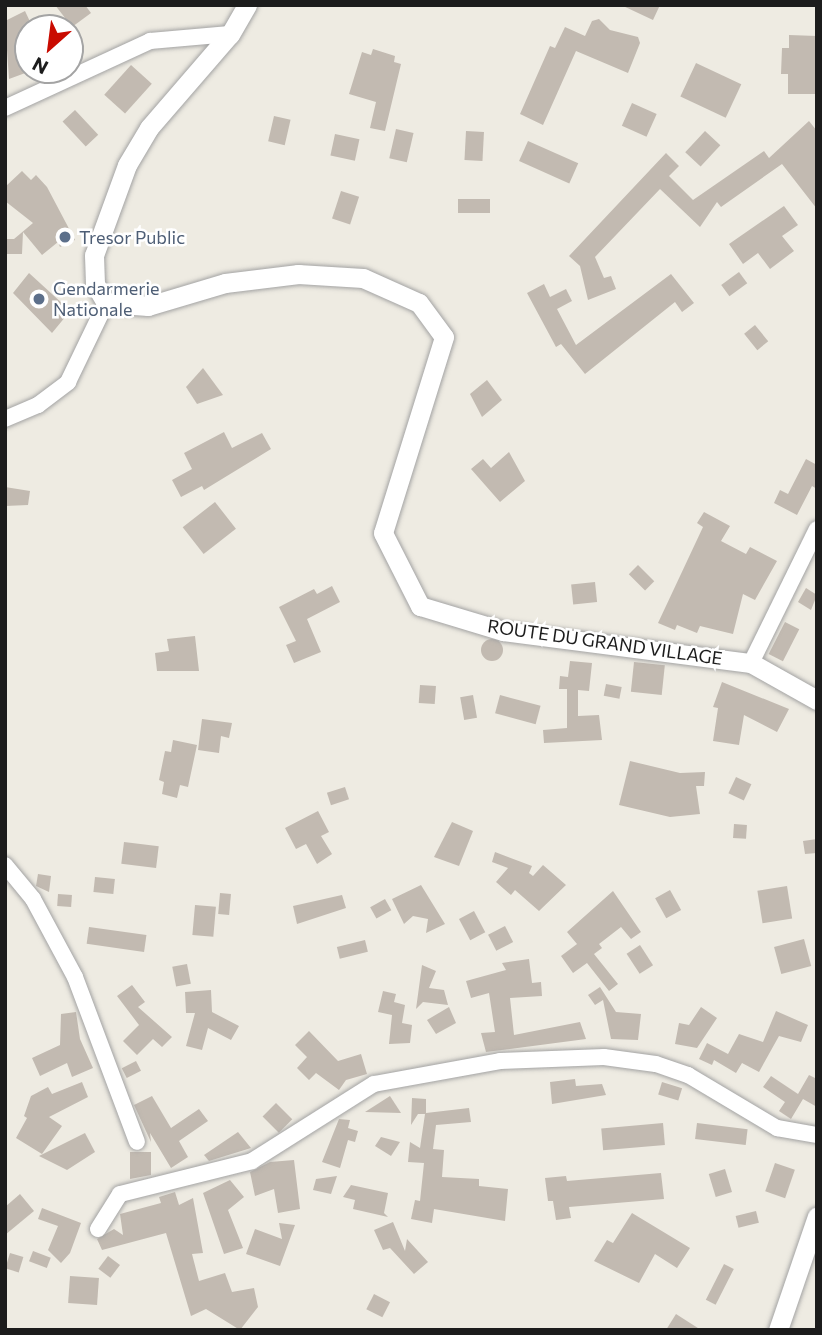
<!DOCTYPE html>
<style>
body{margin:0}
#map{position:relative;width:822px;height:1335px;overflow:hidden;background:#eeebe2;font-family:Commissioner,sans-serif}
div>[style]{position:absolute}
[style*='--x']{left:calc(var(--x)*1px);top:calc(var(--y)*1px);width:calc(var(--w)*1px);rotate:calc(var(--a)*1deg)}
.building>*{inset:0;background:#c2bab1;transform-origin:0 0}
.round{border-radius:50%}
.roads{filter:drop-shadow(0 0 2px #a3a3a3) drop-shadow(0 0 2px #a3a3a3)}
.minor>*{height:16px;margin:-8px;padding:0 8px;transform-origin:8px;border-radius:8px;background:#fff}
.tertiary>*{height:19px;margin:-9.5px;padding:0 9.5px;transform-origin:9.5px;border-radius:9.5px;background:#fff}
.dots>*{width:19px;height:19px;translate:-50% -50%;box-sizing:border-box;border:4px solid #fff;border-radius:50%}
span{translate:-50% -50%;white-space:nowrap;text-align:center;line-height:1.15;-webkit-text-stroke:5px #fff;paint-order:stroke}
.service-label{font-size:18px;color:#4e5e75}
.left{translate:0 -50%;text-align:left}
.street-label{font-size:18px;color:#1c1c1c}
.frame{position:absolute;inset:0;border:7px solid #1c1c1c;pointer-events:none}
.north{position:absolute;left:14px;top:14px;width:70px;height:70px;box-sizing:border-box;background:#fff;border:2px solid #a4a4a4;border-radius:50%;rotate:208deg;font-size:19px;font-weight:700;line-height:28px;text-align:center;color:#1c1c1c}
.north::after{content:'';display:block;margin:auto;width:24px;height:32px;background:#c90b00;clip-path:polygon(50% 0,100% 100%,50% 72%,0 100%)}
</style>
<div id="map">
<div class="building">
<i style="clip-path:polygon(55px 5px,85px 5px,91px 13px,72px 27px)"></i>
<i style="clip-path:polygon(621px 5px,660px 5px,653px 20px)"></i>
<i style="clip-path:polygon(25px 11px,33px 28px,28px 28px,28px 72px,9px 79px,5px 21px)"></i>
<i style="clip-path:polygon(599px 19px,610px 30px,638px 37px,640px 43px,628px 73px,576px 51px,543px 125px,520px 114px,550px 46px,555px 48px,565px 27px,585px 36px,592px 21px)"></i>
<i style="clip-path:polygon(789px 35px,817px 36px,817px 94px,788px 94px,788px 74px,781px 74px,782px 48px,789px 48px)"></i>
<i style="clip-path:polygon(373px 49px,395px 56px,394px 62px,401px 64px,385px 131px,370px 128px,376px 102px,349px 94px,362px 52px,371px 55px)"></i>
<i style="left:696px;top:63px;width:50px;height:37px;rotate:25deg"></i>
<i style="left:131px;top:65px;width:28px;height:40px;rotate:42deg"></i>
<i style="left:632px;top:103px;width:27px;height:25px;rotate:24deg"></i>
<i style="left:75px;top:110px;width:34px;height:17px;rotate:47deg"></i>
<i style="left:274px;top:116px;width:17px;height:26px;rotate:13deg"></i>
<i style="clip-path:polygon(809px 121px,817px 131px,817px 209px,782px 164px,721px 207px,717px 202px,700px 227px,660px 189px,595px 257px,604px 278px,611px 276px,616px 289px,588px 300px,580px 266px,569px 256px,666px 153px,679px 166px,669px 176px,693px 200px,764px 151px,769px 158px)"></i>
<i style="left:396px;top:129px;width:18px;height:30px;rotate:13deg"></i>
<i style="left:466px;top:131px;width:18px;height:29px;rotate:3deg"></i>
<i style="left:705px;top:131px;width:21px;height:29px;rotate:43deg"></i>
<i style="left:335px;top:134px;width:25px;height:22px;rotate:12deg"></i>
<i style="left:528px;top:141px;width:55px;height:22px;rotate:24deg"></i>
<i style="clip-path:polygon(22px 171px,31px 180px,36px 175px,47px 187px,75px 240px,60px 247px,58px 242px,42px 255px,23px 232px,22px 254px,5px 254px,5px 239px,14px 239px,33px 223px,5px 201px,5px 187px)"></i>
<i style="left:341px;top:191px;width:19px;height:29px;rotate:18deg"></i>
<i style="left:458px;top:199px;width:32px;height:14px"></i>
<i style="clip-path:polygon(784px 206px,798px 225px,782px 236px,794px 251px,770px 269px,758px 253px,743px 264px,729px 244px)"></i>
<i style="left:739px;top:272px;width:14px;height:22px;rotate:54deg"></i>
<i style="clip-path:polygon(29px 273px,64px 305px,60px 311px,66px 316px,52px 333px,13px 293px)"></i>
<i style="clip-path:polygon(671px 274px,694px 303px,682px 312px,675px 302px,585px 374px,561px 344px,556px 347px,527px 293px,544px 284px,550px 297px,566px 289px,572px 301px,557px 309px,576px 345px)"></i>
<i style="left:755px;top:325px;width:21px;height:14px;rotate:51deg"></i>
<i style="clip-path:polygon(203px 368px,223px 395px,197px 404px,186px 387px)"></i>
<i style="clip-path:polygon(487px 380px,502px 400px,482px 417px,470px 394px)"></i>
<i style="clip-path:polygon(224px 432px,232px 448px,262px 433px,271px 449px,204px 490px,202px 486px,181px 497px,172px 480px,192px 469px,184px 453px)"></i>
<i style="clip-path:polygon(509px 452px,525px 481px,500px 502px,471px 469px,483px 459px,491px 468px)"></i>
<i style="clip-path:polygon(806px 459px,817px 465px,817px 489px,812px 486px,797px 515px,774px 503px,780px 490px,788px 494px)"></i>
<i style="clip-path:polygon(5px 487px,30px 491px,28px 505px,5px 506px)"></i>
<i style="left:215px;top:502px;width:34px;height:41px;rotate:52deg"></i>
<i style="clip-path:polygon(704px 512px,730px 526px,721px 541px,746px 554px,750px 547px,777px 561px,755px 600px,743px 594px,733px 634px,700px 626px,697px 633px,677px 625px,675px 630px,658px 623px,703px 527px,697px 523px)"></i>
<i style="left:638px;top:565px;width:23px;height:13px;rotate:45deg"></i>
<i style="left:595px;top:582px;width:20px;height:24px;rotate:84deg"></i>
<i style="clip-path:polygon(332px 586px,340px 602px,307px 619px,321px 652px,294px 663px,286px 645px,296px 641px,279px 607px,314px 589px,317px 594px)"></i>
<i style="clip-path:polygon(806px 588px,817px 595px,811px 610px,798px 602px)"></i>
<i style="left:785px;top:622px;width:16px;height:36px;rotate:27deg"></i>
<i style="clip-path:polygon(195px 636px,199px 671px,157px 671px,155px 653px,169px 651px,167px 639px)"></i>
<i class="round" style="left:481px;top:639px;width:22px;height:22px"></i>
<i style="clip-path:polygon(570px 661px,592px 663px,589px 691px,578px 690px,578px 716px,599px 715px,602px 740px,544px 743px,543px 730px,567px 728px,567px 689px,559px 689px,560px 676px,568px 677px)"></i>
<i style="left:634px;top:662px;width:31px;height:30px;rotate:6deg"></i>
<i style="clip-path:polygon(722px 682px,789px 709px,777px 732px,744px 715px,739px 745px,713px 741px,718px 708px,713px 707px)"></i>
<i style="left:606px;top:684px;width:16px;height:12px;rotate:11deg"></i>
<i style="left:420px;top:685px;width:16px;height:18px;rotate:4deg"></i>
<i style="left:473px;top:695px;width:23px;height:13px;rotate:80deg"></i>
<i style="left:500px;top:695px;width:42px;height:19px;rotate:15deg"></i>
<i style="clip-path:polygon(202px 719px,232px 723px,229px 738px,221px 736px,219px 753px,198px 750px)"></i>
<i style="clip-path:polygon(173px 740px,197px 745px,188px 787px,180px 785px,177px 798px,162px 794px,164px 782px,159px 780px,165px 751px,171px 752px)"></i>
<i style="clip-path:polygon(630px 761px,680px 773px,705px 772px,704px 786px,696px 786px,700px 814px,670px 817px,619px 805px)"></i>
<i style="left:736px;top:777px;width:17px;height:18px;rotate:25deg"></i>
<i style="left:345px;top:787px;width:13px;height:19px;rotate:72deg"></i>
<i style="clip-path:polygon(318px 811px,329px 832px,321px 836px,332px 854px,317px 864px,306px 844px,296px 849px,285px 828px)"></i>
<i style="clip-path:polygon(452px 822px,473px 831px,459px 866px,434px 857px)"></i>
<i style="left:734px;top:824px;width:13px;height:14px;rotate:4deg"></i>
<i style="clip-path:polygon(817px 839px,817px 853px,805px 854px,803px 841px)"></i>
<i style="left:124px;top:842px;width:35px;height:22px;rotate:7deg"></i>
<i style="clip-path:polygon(495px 852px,532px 866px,529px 873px,533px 876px,543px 865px,566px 885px,539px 911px,515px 890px,511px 895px,496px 882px,508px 868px,492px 862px)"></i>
<i style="clip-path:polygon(38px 874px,51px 876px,49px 892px,36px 886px)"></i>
<i style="left:95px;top:877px;width:20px;height:15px;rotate:6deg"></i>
<i style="clip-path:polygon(421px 885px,445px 924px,426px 933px,428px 919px,413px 916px,404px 924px,392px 899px)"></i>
<i style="left:787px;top:886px;width:33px;height:30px;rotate:81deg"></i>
<i style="left:670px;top:890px;width:23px;height:17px;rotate:61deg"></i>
<i style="clip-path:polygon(613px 891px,641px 932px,631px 939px,621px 927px,599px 944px,602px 948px,594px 954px,618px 984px,609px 991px,587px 963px,573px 973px,561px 956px,577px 944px,567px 932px)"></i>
<i style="left:220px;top:893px;width:11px;height:21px;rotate:5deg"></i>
<i style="left:58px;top:894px;width:14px;height:12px;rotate:4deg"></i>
<i style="clip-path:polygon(342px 895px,346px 908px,297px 924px,293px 906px)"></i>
<i style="left:385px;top:899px;width:13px;height:17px;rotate:61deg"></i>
<i style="left:195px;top:905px;width:21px;height:30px;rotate:5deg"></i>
<i style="left:474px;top:911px;width:24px;height:17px;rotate:62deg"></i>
<i style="left:505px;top:926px;width:18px;height:19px;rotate:63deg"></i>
<i style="left:89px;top:927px;width:58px;height:17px;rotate:8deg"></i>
<i style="left:804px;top:939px;width:28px;height:31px;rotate:75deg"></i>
<i style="left:365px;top:940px;width:12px;height:29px;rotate:76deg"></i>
<i style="left:640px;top:945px;width:24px;height:16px;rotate:57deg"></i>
<i style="clip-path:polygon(529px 959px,532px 983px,541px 982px,542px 996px,510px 998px,514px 1035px,580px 1022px,586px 1039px,486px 1052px,481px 1033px,495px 1032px,489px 993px,471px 998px,466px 981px,506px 970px,502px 963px)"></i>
<i style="left:187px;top:964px;width:20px;height:15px;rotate:79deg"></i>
<i style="clip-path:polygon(422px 965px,436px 971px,429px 988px,444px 990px,448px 1005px,423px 1002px,416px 1009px)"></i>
<i style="clip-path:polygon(132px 985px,145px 1002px,138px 1007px,172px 1037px,162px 1047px,153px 1039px,137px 1055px,123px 1041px,139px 1025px,117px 996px)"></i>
<i style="clip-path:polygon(600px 987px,616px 1012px,641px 1014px,638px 1040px,611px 1039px,603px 1000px,595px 1005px,588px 995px)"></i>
<i style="clip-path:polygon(211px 990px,212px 1012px,239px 1026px,231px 1040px,208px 1028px,202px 1050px,186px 1046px,195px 1013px,186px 1013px,185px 992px)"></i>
<i style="clip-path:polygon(383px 991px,396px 994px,394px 1002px,405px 1005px,402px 1023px,412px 1025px,410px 1043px,389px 1044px,392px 1015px,378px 1012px)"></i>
<i style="clip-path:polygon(449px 1007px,456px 1023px,436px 1034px,427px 1020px)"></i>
<i style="clip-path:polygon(701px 1007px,717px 1018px,697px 1048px,675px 1044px,679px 1023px,689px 1025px)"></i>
<i style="clip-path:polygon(776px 1011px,808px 1025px,801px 1042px,779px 1036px,759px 1072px,742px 1063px,736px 1073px,714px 1060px,712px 1065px,699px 1059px,707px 1043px,728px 1054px,739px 1034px,763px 1042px)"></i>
<i style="clip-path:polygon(76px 1012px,80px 1039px,93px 1068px,72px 1077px,67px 1063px,40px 1076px,32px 1058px,60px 1045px,61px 1014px)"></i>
<i style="clip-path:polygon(309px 1031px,338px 1061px,361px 1054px,367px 1074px,346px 1080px,339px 1090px,316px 1073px,309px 1080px,297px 1068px,307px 1057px,295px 1045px)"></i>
<i style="left:136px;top:1061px;width:11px;height:16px;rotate:63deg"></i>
<i style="clip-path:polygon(809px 1075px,817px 1079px,817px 1107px,803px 1099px,791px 1119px,779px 1111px,785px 1102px,763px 1087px,771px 1076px,798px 1094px)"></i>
<i style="clip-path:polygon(575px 1079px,576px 1086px,602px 1084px,606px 1095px,552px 1104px,550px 1082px)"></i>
<i style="clip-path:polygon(82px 1082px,88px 1097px,49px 1117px,62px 1126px,42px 1154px,16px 1138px,27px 1118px,24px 1116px,31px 1096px,48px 1087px,52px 1094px)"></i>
<i style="left:662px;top:1082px;width:21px;height:13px;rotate:17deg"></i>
<i style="clip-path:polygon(152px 1096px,171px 1128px,199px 1109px,208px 1121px,179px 1141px,188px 1157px,171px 1168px,150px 1133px,151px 1142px,134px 1105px)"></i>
<i style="clip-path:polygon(390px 1096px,401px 1113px,365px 1112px)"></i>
<i style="clip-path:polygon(412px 1098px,426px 1099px,426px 1113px,469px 1108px,471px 1122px,436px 1125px,433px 1149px,444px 1150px,442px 1177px,479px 1179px,479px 1186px,508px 1189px,505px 1221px,434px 1209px,432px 1223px,411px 1219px,415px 1200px,420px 1201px,424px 1163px,408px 1162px,410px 1142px,420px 1148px,425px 1114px,418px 1114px,411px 1125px)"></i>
<i style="left:276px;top:1103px;width:23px;height:19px;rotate:45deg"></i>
<i style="clip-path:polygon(339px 1119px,350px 1120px,348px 1128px,358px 1131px,355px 1142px,348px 1140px,340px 1168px,322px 1162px)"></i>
<i style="left:663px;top:1123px;width:22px;height:62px;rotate:85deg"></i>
<i style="left:697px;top:1123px;width:51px;height:16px;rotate:7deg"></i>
<i style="clip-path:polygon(238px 1132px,251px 1148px,209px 1161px,204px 1155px)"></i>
<i style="clip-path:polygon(85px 1133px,95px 1152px,67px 1170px,39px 1156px)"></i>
<i style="clip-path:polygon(381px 1137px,400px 1142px,391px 1156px,375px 1146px)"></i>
<i style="clip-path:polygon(130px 1152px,151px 1152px,151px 1175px,130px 1179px)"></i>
<i style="clip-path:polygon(294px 1160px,300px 1209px,278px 1213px,274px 1189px,255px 1196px,250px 1172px,270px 1162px)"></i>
<i style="left:775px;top:1163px;width:21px;height:30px;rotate:19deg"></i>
<i style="left:725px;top:1169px;width:24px;height:17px;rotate:73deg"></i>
<i style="clip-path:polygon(661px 1173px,664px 1199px,569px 1207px,571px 1218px,556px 1220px,553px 1201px,548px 1201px,545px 1178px,566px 1176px,567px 1181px)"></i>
<i style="clip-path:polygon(337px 1176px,331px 1194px,313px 1190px,316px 1179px)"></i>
<i style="clip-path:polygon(230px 1180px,244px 1197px,228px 1210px,243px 1248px,224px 1254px,203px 1193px)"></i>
<i style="clip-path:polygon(351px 1185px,388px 1193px,384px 1213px,388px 1217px,353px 1209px,355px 1200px,343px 1197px)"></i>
<i style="clip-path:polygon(175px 1192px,179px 1205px,193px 1198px,203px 1253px,192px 1254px,199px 1281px,225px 1273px,232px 1292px,254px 1288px,258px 1307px,240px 1330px,206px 1309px,191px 1316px,166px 1233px,102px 1250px,97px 1239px,114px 1229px,123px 1235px,120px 1214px,161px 1203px,159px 1197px)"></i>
<i style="clip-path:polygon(20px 1194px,34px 1211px,5px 1235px,5px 1207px)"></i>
<i style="clip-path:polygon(42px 1208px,81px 1223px,70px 1253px,61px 1263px,48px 1250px,58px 1226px,38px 1219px)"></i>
<i style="left:756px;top:1211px;width:12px;height:21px;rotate:76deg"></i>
<i style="clip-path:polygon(632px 1213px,690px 1248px,677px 1268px,655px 1254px,639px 1283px,594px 1261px,607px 1240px,613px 1243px)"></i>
<i style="clip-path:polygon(393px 1222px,405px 1251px,407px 1239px,428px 1262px,414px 1274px,390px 1248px,383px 1250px,374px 1230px)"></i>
<i style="clip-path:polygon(279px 1223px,295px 1225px,280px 1266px,246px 1254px,255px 1229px,282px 1239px)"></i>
<i style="left:33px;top:1251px;width:19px;height:11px;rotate:21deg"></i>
<i style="left:10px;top:1253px;width:14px;height:16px;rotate:17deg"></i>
<i style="left:108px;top:1256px;width:15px;height:16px;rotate:37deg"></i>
<i style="left:724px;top:1264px;width:11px;height:40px;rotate:27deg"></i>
<i style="left:70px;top:1276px;width:29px;height:27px;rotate:4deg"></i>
<i style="left:374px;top:1294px;width:18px;height:17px;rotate:27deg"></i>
<i style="clip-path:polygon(676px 1314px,701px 1330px,666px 1330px)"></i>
</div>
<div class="roads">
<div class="minor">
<i style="--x:5;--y:108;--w:160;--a:-24.8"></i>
<i style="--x:150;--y:41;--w:80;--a:-5"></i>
<i style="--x:5;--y:419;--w:36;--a:-23"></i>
<i style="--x:38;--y:405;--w:38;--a:-37"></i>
<i style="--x:68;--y:382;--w:88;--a:-64.3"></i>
<i style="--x:751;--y:663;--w:149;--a:-63.8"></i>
<i style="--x:5;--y:865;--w:44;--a:50.5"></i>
<i style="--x:33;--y:899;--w:89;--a:61.7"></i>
<i style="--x:75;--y:977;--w:176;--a:69.4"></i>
<i style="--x:98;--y:1229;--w:41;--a:-57.8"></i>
<i style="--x:120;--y:1194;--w:136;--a:-14"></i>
<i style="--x:252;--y:1161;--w:144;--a:-32.3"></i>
<i style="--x:374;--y:1084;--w:128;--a:-10.3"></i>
<i style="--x:500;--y:1061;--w:104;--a:-2.2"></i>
<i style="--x:604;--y:1057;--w:52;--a:7.7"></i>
<i style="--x:656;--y:1064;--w:34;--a:19"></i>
<i style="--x:688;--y:1075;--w:104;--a:30.8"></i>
<i style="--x:777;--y:1128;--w:41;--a:9.9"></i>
</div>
<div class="tertiary">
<i style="--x:247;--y:5;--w:34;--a:120"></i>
<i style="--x:230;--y:34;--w:124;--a:130.8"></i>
<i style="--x:149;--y:128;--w:43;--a:120.7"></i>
<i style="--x:127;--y:165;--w:96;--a:110.1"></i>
<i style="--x:94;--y:255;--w:29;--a:88"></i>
<i style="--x:95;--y:284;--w:22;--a:60"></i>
<i style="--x:106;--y:303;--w:42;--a:4.1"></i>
<i style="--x:148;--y:306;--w:80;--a:-16.6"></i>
<i style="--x:225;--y:283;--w:74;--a:-7"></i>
<i style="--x:298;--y:274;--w:65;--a:3.5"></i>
<i style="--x:363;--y:278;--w:61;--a:24.1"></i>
<i style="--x:419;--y:303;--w:42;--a:53.7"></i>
<i style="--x:444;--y:337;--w:205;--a:107.3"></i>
<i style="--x:383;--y:533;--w:82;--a:63.1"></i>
<i style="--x:420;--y:606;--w:87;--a:16.8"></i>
<i style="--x:503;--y:631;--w:250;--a:7.4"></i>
<i style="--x:751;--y:663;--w:76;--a:29.3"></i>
<i style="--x:778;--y:1330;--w:120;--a:-71.1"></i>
</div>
</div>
<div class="dots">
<i style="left:65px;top:237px;background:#5c6f8a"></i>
<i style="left:39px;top:299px;background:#5c6f8a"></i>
</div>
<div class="service-label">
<span class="left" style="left:79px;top:237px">Tresor Public</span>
<span class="left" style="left:53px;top:299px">Gendarmerie<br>Nationale</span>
</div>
<div class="street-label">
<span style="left:605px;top:642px;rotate:8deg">ROUTE DU GRAND VILLAGE</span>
</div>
<div class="frame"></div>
<div class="north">N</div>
</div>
